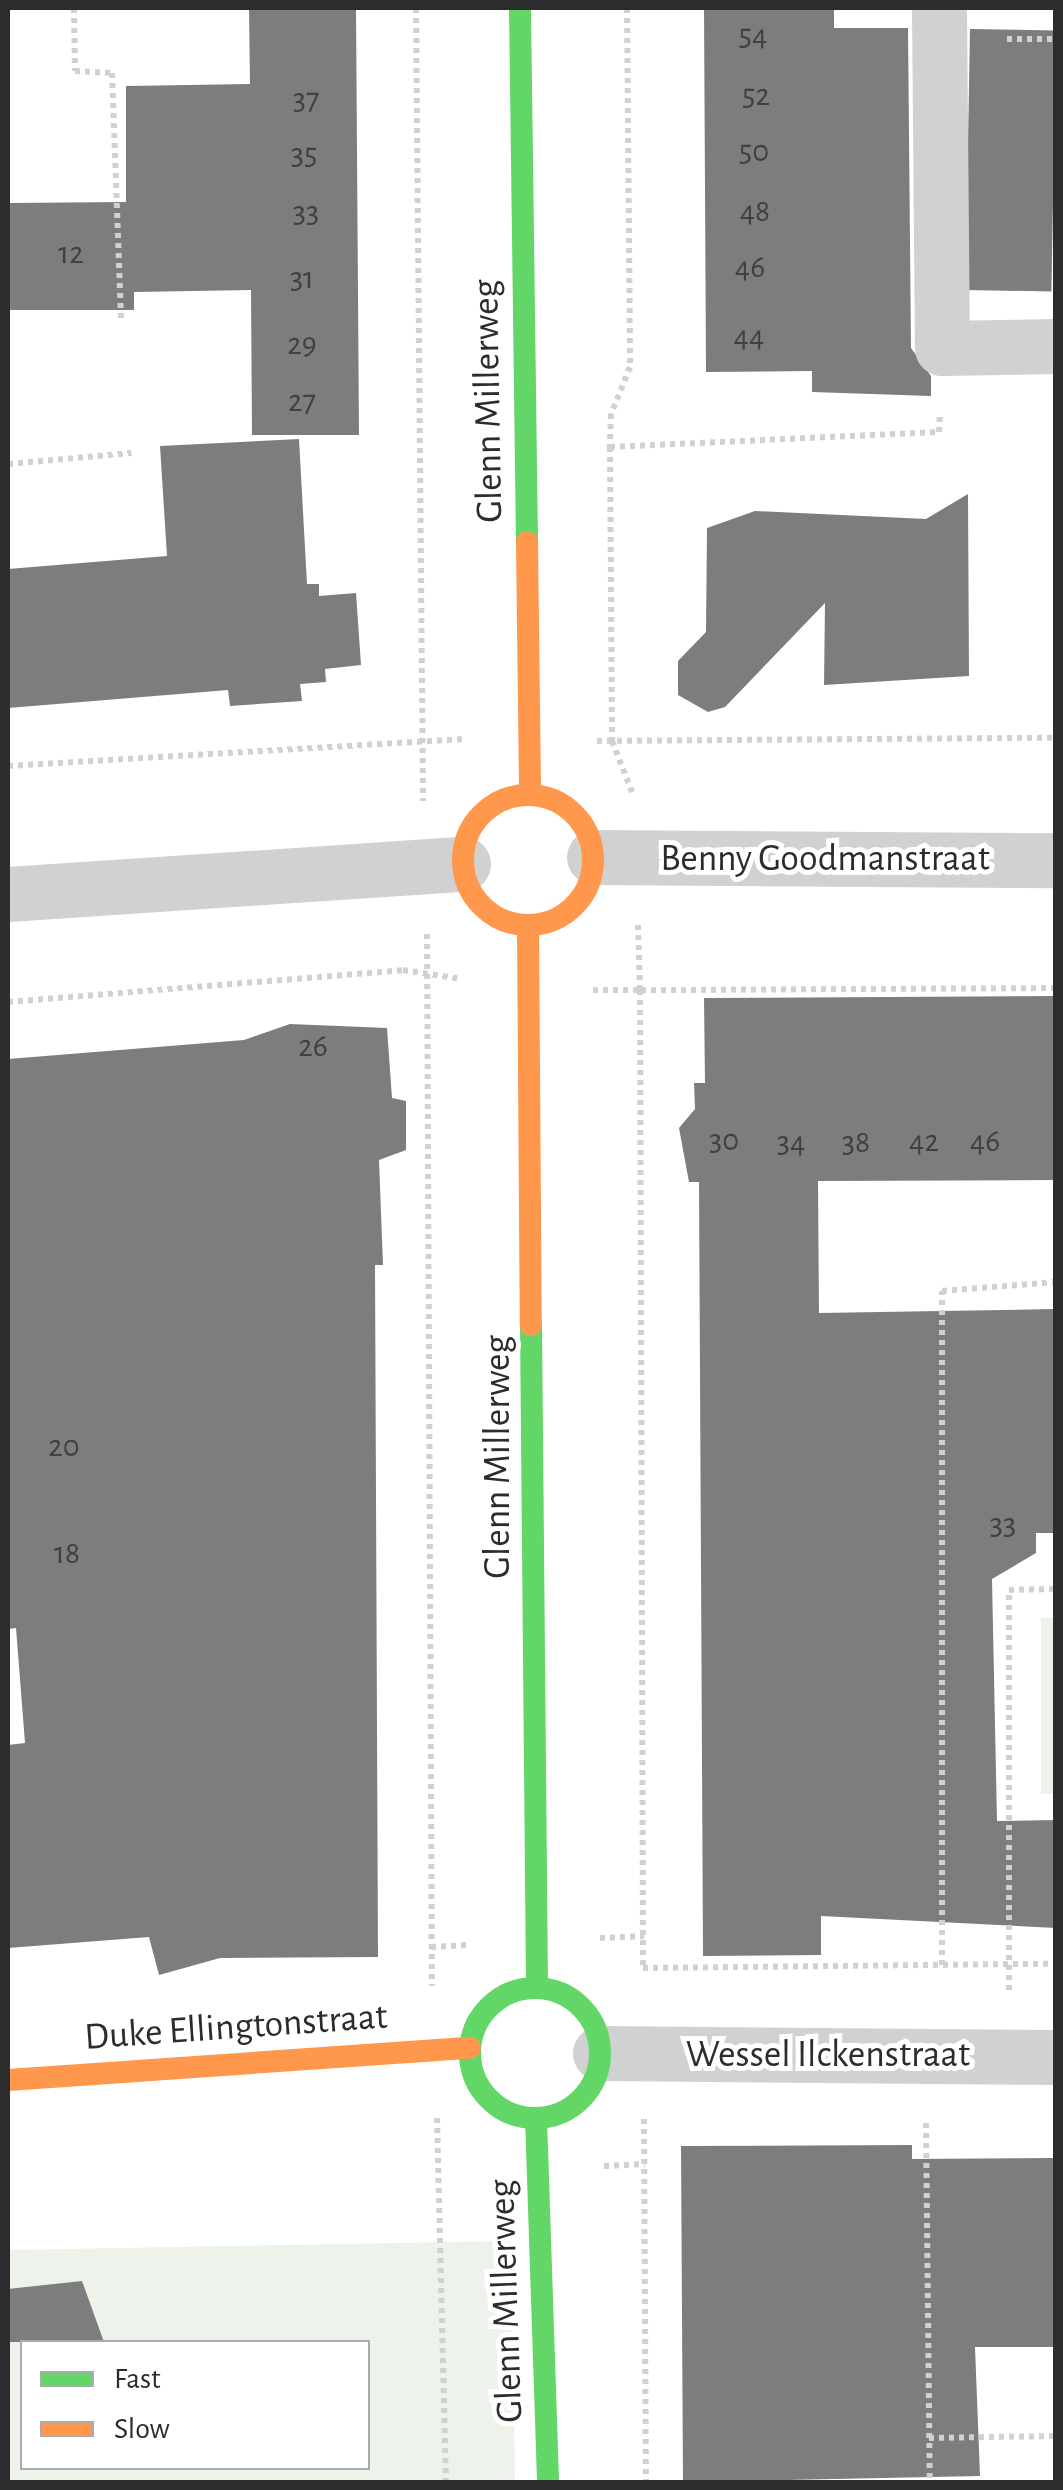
<!DOCTYPE html>
<style>
body{margin:0}
#map{position:relative;width:1063px;height:2490px;overflow:hidden;background:#fff;font-family:"Alegreya Sans",sans-serif}
div>[style]{position:absolute}
[style*='--x']{left:calc(var(--x)*1px);top:calc(var(--y)*1px);width:calc(var(--w)*1px);rotate:calc(var(--a)*1deg)}
.green>*{inset:0;background:#edf3ea;transform-origin:0 0}
.building>*{inset:0;background:#7d7d7d;transform-origin:0 0}
.path>*{height:6px;margin-top:-3px;transform-origin:0;background:repeating-linear-gradient(90deg,#d1d1d1 0 5px,transparent 0 10px)}
.street>*{height:55px;margin:-27.5px;padding:0 27.5px;transform-origin:27.5px;border-radius:27.5px;background:#d1d1d1}
.fast>*{height:22px;margin:-11px;padding:0 11px;transform-origin:11px;border-radius:11px;background:#63d668}
.fast>.ring{margin:-11px;padding:0;box-sizing:content-box;background:none;border:22px solid #63d668;border-radius:50%}
.slow>*{height:22px;margin:-11px;padding:0 11px;transform-origin:11px;border-radius:11px;background:#ff974d}
.slow>.ring{margin:-11px;padding:0;box-sizing:content-box;background:none;border:22px solid #ff974d;border-radius:50%}
span{translate:-50% -50%;white-space:nowrap;text-align:center;line-height:1.15;-webkit-text-stroke:10px #fff;paint-order:stroke}
.number-label{font-size:32px;color:#404040}
.number-label span{-webkit-text-stroke-width:0}
.street-label{font-size:38px;color:#2c2c2c}
.frame{position:absolute;inset:0;border:10px solid #2c2c2c;pointer-events:none}
.legend{position:absolute;left:20px;top:2340px;width:350px;height:130px;box-sizing:border-box;background:#fff;border:2px solid #ababab;margin:0;padding:12px 18px;list-style:none;font-size:30px;color:#2c2c2c}
.legend li{display:flex;align-items:center;gap:20px;height:50px}
.legend b{width:50px;border:2px solid #ababab}
</style>
<div id="map">
<div class="green">
<i style="left:1041px;top:1618px;width:14px;height:176px"></i>
<i style="clip-path:polygon(evenodd,511px 2241px,515px 2482px,8px 2482px,8px 2250px,511px 2241px,22px 2342px,368px 2342px,368px 2468px,22px 2468px,22px 2342px)"></i>
</div>
<div class="building">
<i style="clip-path:polygon(249px 8px,356px 8px,359px 435px,252px 435px,251px 290px,134px 292px,134px 310px,8px 310px,8px 203px,126px 202px,126px 86px,250px 84px)"></i>
<i style="clip-path:polygon(704px 8px,834px 8px,834px 28px,908px 28px,911px 348px,931px 376px,931px 396px,812px 392px,812px 371px,706px 372px)"></i>
<i style="left:970px;top:29px;width:86px;height:261px;rotate:1deg"></i>
<i style="clip-path:polygon(299px 439px,307px 584px,319px 584px,319px 596px,356px 593px,361px 665px,325px 669px,326px 682px,300px 684px,302px 701px,230px 706px,228px 690px,8px 708px,8px 569px,167px 556px,160px 446px)"></i>
<i style="clip-path:polygon(968px 494px,969px 676px,824px 685px,825px 603px,725px 707px,708px 712px,678px 695px,678px 661px,706px 632px,707px 528px,755px 511px,926px 519px)"></i>
<i style="clip-path:polygon(1056px 996px,1056px 1180px,818px 1181px,819px 1313px,1056px 1309px,1056px 1533px,1036px 1533px,1036px 1553px,992px 1579px,997px 1821px,1056px 1820px,1056px 1928px,821px 1916px,821px 1955px,703px 1956px,699px 1182px,689px 1182px,679px 1128px,695px 1109px,694px 1083px,705px 1083px,704px 998px)"></i>
<i style="clip-path:polygon(290px 1024px,387px 1028px,392px 1098px,406px 1101px,406px 1150px,379px 1160px,383px 1265px,375px 1265px,378px 1957px,220px 1958px,159px 1975px,149px 1937px,8px 1948px,8px 1745px,25px 1743px,16px 1628px,8px 1629px,8px 1059px,244px 1040px)"></i>
<i style="clip-path:polygon(912px 2145px,912px 2159px,1056px 2158px,1056px 2347px,975px 2347px,980px 2476px,683px 2482px,681px 2146px)"></i>
<i style="clip-path:polygon(82px 2281px,104px 2342px,8px 2342px,8px 2289px)"></i>
</div>
<div class="path">
<i style="--x:74;--y:8;--w:63;--a:89.1"></i>
<i style="--x:75;--y:71;--w:37;--a:3"></i>
<i style="--x:112;--y:73;--w:248;--a:87.9"></i>
<i style="--x:416;--y:8;--w:793;--a:89.49"></i>
<i style="--x:627;--y:8;--w:359;--a:89.5"></i>
<i style="--x:630;--y:367;--w:51;--a:112"></i>
<i style="--x:611;--y:414;--w:33;--a:92"></i>
<i style="--x:610;--y:447;--w:294;--a:89.6"></i>
<i style="--x:612;--y:741;--w:55;--a:68.6"></i>
<i style="--x:1007;--y:39;--w:49;--a:0"></i>
<i style="--x:610;--y:447;--w:329;--a:-2.6"></i>
<i style="--x:939;--y:432;--w:18;--a:-87"></i>
<i style="--x:8;--y:464;--w:124;--a:-5.1"></i>
<i style="--x:597;--y:741;--w:459;--a:-0.4"></i>
<i style="--x:8;--y:766;--w:457;--a:-3.4"></i>
<i style="--x:427;--y:934;--w:1052;--a:89.73"></i>
<i style="--x:1056;--y:988;--w:416;--a:179.7"></i>
<i style="--x:640;--y:990;--w:978;--a:89.82"></i>
<i style="--x:643;--y:1968;--w:413;--a:-0.6"></i>
<i style="--x:593;--y:990;--w:47;--a:0"></i>
<i style="--x:640;--y:990;--w:65;--a:-91.8"></i>
<i style="--x:8;--y:1002;--w:396;--a:-4.6"></i>
<i style="--x:403;--y:970;--w:59;--a:8.8"></i>
<i style="--x:600;--y:1938;--w:44;--a:-2.6"></i>
<i style="--x:431;--y:1947;--w:37;--a:-3"></i>
<i style="--x:942;--y:1965;--w:674;--a:-90"></i>
<i style="--x:942;--y:1291;--w:114;--a:-4.5"></i>
<i style="--x:1009;--y:1990;--w:400;--a:-90"></i>
<i style="--x:1009;--y:1590;--w:47;--a:-1.2"></i>
<i style="--x:437;--y:2118;--w:364;--a:88.6"></i>
<i style="--x:644;--y:2119;--w:363;--a:89.7"></i>
<i style="--x:926;--y:2123;--w:359;--a:89.4"></i>
<i style="--x:604;--y:2166;--w:41;--a:-2.8"></i>
<i style="--x:929;--y:2438;--w:127;--a:-0.9"></i>
</div>
<div class="street">
<i style="--x:939;--y:8;--w:340;--a:89.5"></i>
<i style="--x:942;--y:348;--w:114;--a:-1"></i>
<i style="--x:594;--y:857;--w:462;--a:0.4"></i>
<i style="--x:8;--y:894;--w:456;--a:-3.8"></i>
<i style="--x:600;--y:2053;--w:456;--a:0.5"></i>
</div>
<div class="fast">
<i style="--x:520;--y:8;--w:534;--a:89.25"></i>
<i style="--x:531;--y:1325;--w:662;--a:89.48"></i>
<i class="ring" style="left:470px;top:1988px;width:108px;height:108px"></i>
<i style="--x:536;--y:2118;--w:364;--a:88.1"></i>
</div>
<div class="slow">
<i style="--x:527;--y:542;--w:253;--a:89.3"></i>
<i class="ring" style="left:463px;top:795px;width:108px;height:108px"></i>
<i style="--x:528;--y:926;--w:399;--a:89.6"></i>
<i style="--x:8;--y:2080;--w:463;--a:-4"></i>
</div>
<div class="number-label">
<span style="left:753px;top:35px">54</span>
<span style="left:756px;top:95px">52</span>
<span style="left:306px;top:99px">37</span>
<span style="left:754px;top:151px">50</span>
<span style="left:304px;top:154px">35</span>
<span style="left:755px;top:211px">48</span>
<span style="left:306px;top:212px">33</span>
<span style="left:71px;top:253px">12</span>
<span style="left:750px;top:267px">46</span>
<span style="left:302px;top:278px">31</span>
<span style="left:749px;top:336px">44</span>
<span style="left:302px;top:344px">29</span>
<span style="left:302px;top:401px">27</span>
<span style="left:313px;top:1046px">26</span>
<span style="left:724px;top:1140px">30</span>
<span style="left:924px;top:1141px">42</span>
<span style="left:985px;top:1141px">46</span>
<span style="left:791px;top:1142px">34</span>
<span style="left:856px;top:1142px">38</span>
<span style="left:64px;top:1446px">20</span>
<span style="left:1003px;top:1524px">33</span>
<span style="left:67px;top:1553px">18</span>
</div>
<div class="street-label">
<span style="left:489px;top:401px;rotate:-91deg">Glenn Millerweg</span>
<span style="left:825px;top:860px">Benny Goodmanstraat</span>
<span style="left:499px;top:1457px;rotate:-90deg">Glenn Millerweg</span>
<span style="left:236px;top:2028px;rotate:-4deg">Duke Ellingtonstraat</span>
<span style="left:828px;top:2056px">Wessel Ilckenstraat</span>
<span style="left:507px;top:2301px;rotate:-92deg">Glenn Millerweg</span>
</div>
<div class="frame"></div>
<ul class="legend">
<li><b style="height:12px;background:#63d668"></b>Fast</li>
<li><b style="height:12px;background:#ff974d"></b>Slow</li>
</ul>
</div>
